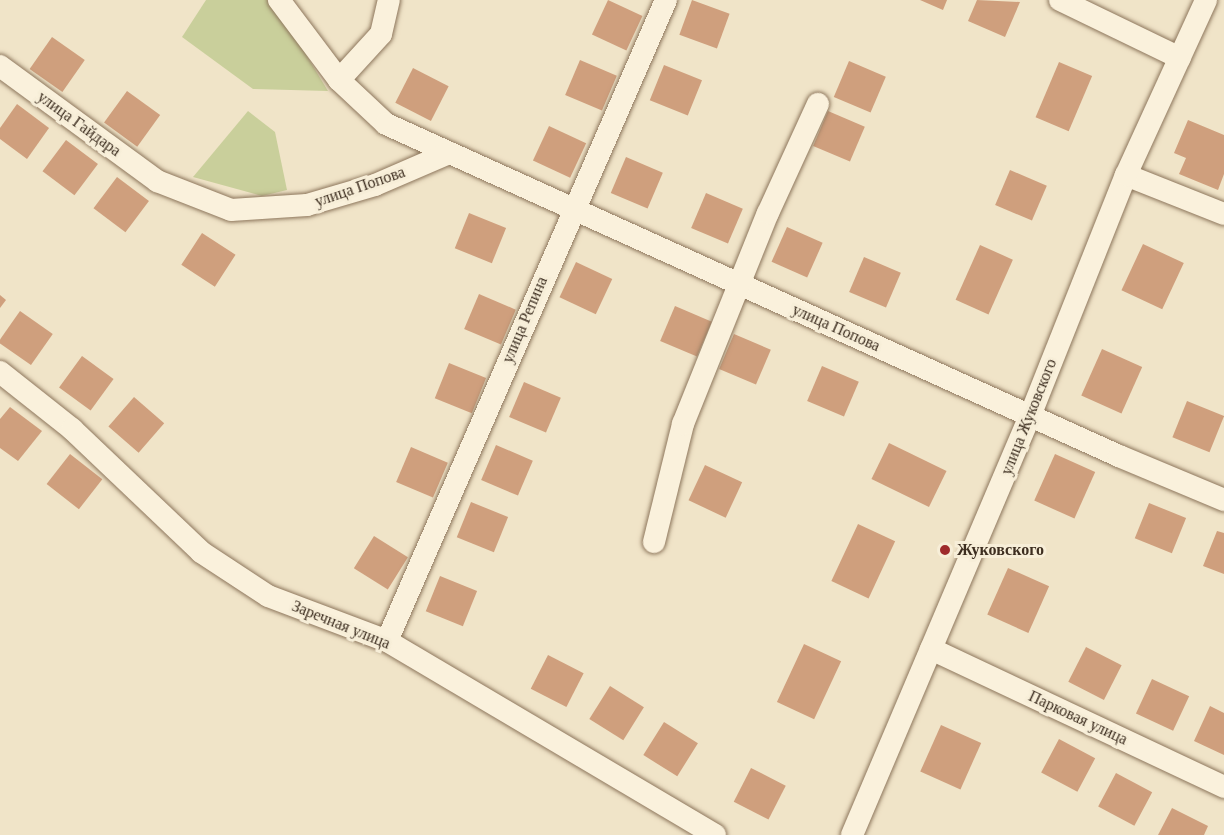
<!DOCTYPE html>
<meta charset="utf-8">
<style>
body{margin:0}
#map{position:relative;width:1224px;height:835px;overflow:hidden;background:#f0e4c8;font-family:Georgia,serif}
div>[style]{position:absolute}
[style*='--x']{left:calc(var(--x)*1px);top:calc(var(--y)*1px);width:calc(var(--w)*1px);rotate:calc(var(--a)*1deg)}
.green>*{inset:0;background:#c9cf9b}
.building>*{inset:0;background:#cf9f7d;transform-origin:0 0}
.roads{filter:drop-shadow(0 0 2px #8d765c) drop-shadow(0 0 2px #8d765c)}
.minor>*{height:22px;margin:-11px;padding:0 11px;transform-origin:11px;border-radius:11px;background:#faf1dc}
.dots>*{width:16px;height:16px;translate:-50% -50%;box-sizing:border-box;border:3px solid #f7eed8;border-radius:50%}
span{translate:-50% -50%;white-space:nowrap;text-align:center;line-height:1.15;-webkit-text-stroke:6px #f7eed8;paint-order:stroke}
.street-label{font-size:16px;color:#3d2e20}
.poi-label{font-size:16px;color:#3d2e20;font-weight:700}
.left{translate:0 -50%;text-align:left}
</style>
<div id="map">
<div class="green">
<i style="clip-path:polygon(206px 0,267px 0,282px 15px,328px 91px,253px 89px,182px 37px)"></i>
<i style="clip-path:polygon(248px 111px,275px 132px,287px 190px,262px 196px,193px 177px)"></i>
</div>
<div class="building">
<i style="left:608px;top:0;width:38px;height:38px;rotate:25deg"></i>
<i style="left:692px;top:0;width:40px;height:37px;rotate:20deg"></i>
<i style="clip-path:polygon(920px 0,947px 0,943px 10px)"></i>
<i style="clip-path:polygon(977px 0,1020px 2px,1005px 37px,968px 21px)"></i>
<i style="left:52px;top:37px;width:40px;height:39px;rotate:35deg"></i>
<i style="left:580px;top:60px;width:40px;height:38px;rotate:23deg"></i>
<i style="left:849px;top:61px;width:40px;height:39px;rotate:23deg"></i>
<i style="left:1059px;top:62px;width:36px;height:60px;rotate:23deg"></i>
<i style="left:664px;top:65px;width:41px;height:38px;rotate:22deg"></i>
<i style="left:413px;top:68px;width:40px;height:39px;rotate:27deg"></i>
<i style="left:127px;top:91px;width:41px;height:39px;rotate:36deg"></i>
<i style="clip-path:polygon(17px 104px,49px 128px,27px 159px,0 139px,0 128px)"></i>
<i style="left:828px;top:111px;width:40px;height:38px;rotate:23deg"></i>
<i style="clip-path:polygon(1188px 120px,1224px 135px,1224px 174px,1218px 190px,1179px 174px,1186px 158px,1174px 153px)"></i>
<i style="left:549px;top:126px;width:41px;height:38px;rotate:25deg"></i>
<i style="left:66px;top:140px;width:40px;height:39px;rotate:37deg"></i>
<i style="left:626px;top:157px;width:40px;height:39px;rotate:23deg"></i>
<i style="left:1010px;top:170px;width:40px;height:38px;rotate:23deg"></i>
<i style="left:117px;top:177px;width:40px;height:39px;rotate:37deg"></i>
<i style="left:706px;top:193px;width:40px;height:38px;rotate:23deg"></i>
<i style="left:469px;top:213px;width:40px;height:38px;rotate:22deg"></i>
<i style="left:787px;top:227px;width:39px;height:38px;rotate:24deg"></i>
<i style="left:202px;top:233px;width:40px;height:38px;rotate:33deg"></i>
<i style="left:1143px;top:244px;width:45px;height:51px;rotate:25deg"></i>
<i style="left:980px;top:245px;width:36px;height:60px;rotate:24deg"></i>
<i style="left:864px;top:257px;width:40px;height:38px;rotate:23deg"></i>
<i style="left:576px;top:262px;width:40px;height:39px;rotate:25deg"></i>
<i style="left:479px;top:294px;width:40px;height:38px;rotate:23deg"></i>
<i style="clip-path:polygon(0 295px,6px 300px,0 308px)"></i>
<i style="left:675px;top:306px;width:40px;height:38px;rotate:23deg"></i>
<i style="left:20px;top:311px;width:40px;height:38px;rotate:35deg"></i>
<i style="left:734px;top:334px;width:40px;height:38px;rotate:23deg"></i>
<i style="left:1102px;top:349px;width:44px;height:51px;rotate:24deg"></i>
<i style="left:82px;top:356px;width:39px;height:39px;rotate:36deg"></i>
<i style="left:449px;top:363px;width:40px;height:38px;rotate:22deg"></i>
<i style="left:822px;top:366px;width:40px;height:38px;rotate:23deg"></i>
<i style="left:524px;top:382px;width:40px;height:38px;rotate:23deg"></i>
<i style="left:134px;top:397px;width:40px;height:39px;rotate:41deg"></i>
<i style="left:1187px;top:401px;width:40px;height:39px;rotate:22deg"></i>
<i style="clip-path:polygon(10px 407px,42px 431px,18px 461px,0 448px,0 419px)"></i>
<i style="left:889px;top:443px;width:64px;height:40px;rotate:26deg"></i>
<i style="left:496px;top:445px;width:40px;height:38px;rotate:23deg"></i>
<i style="left:411px;top:447px;width:40px;height:38px;rotate:23deg"></i>
<i style="left:70px;top:454px;width:41px;height:38px;rotate:38deg"></i>
<i style="left:1055px;top:454px;width:44px;height:51px;rotate:24deg"></i>
<i style="left:705px;top:465px;width:41px;height:39px;rotate:25deg"></i>
<i style="left:471px;top:502px;width:40px;height:38px;rotate:22deg"></i>
<i style="left:1149px;top:503px;width:40px;height:38px;rotate:22deg"></i>
<i style="left:858px;top:524px;width:41px;height:63px;rotate:25deg"></i>
<i style="clip-path:polygon(1217px 531px,1224px 533px,1224px 574px,1203px 566px)"></i>
<i style="left:374px;top:536px;width:40px;height:38px;rotate:32deg"></i>
<i style="left:1008px;top:568px;width:45px;height:51px;rotate:24deg"></i>
<i style="left:440px;top:576px;width:40px;height:38px;rotate:22deg"></i>
<i style="left:804px;top:644px;width:41px;height:64px;rotate:25deg"></i>
<i style="left:1086px;top:647px;width:40px;height:39px;rotate:27deg"></i>
<i style="left:548px;top:655px;width:40px;height:38px;rotate:27deg"></i>
<i style="left:1152px;top:679px;width:41px;height:38px;rotate:25deg"></i>
<i style="left:610px;top:686px;width:40px;height:39px;rotate:32deg"></i>
<i style="clip-path:polygon(1210px 706px,1224px 713px,1224px 755px,1194px 741px)"></i>
<i style="left:664px;top:722px;width:40px;height:39px;rotate:32deg"></i>
<i style="left:941px;top:725px;width:44px;height:51px;rotate:24deg"></i>
<i style="left:1059px;top:739px;width:41px;height:38px;rotate:28deg"></i>
<i style="left:751px;top:768px;width:39px;height:38px;rotate:27deg"></i>
<i style="left:1116px;top:773px;width:41px;height:38px;rotate:28deg"></i>
<i style="clip-path:polygon(1172px 808px,1208px 826px,1204px 835px,1158px 835px)"></i>
</div>
<div class="roads">
<div class="minor">
<i style="--x:279;--y:0;--w:100;--a:53.1"></i>
<i style="--x:339;--y:80;--w:64;--a:43.1"></i>
<i style="--x:386;--y:124;--w:805;--a:24.37"></i>
<i style="--x:1119;--y:456;--w:114;--a:22.7"></i>
<i style="--x:1060;--y:0;--w:133;--a:25.8"></i>
<i style="--x:0;--y:66;--w:195;--a:36.2"></i>
<i style="--x:157;--y:181;--w:79;--a:21.4"></i>
<i style="--x:231;--y:210;--w:76;--a:-3.8"></i>
<i style="--x:307;--y:205;--w:71;--a:-16.4"></i>
<i style="--x:375;--y:185;--w:81;--a:-23.4"></i>
<i style="--x:339;--y:80;--w:62;--a:-47.6"></i>
<i style="--x:381;--y:34;--w:35;--a:-77"></i>
<i style="--x:1126;--y:175;--w:105;--a:21.7"></i>
<i style="--x:0;--y:372;--w:92;--a:38.4"></i>
<i style="--x:72;--y:429;--w:178;--a:43.6"></i>
<i style="--x:201;--y:552;--w:80;--a:33.3"></i>
<i style="--x:268;--y:596;--w:127;--a:20.7"></i>
<i style="--x:387;--y:641;--w:381;--a:30.6"></i>
<i style="--x:654;--y:542;--w:122;--a:-76.2"></i>
<i style="--x:683;--y:424;--w:227;--a:-68.1"></i>
<i style="--x:768;--y:213;--w:120;--a:-65.4"></i>
<i style="--x:387;--y:641;--w:699;--a:-66.48"></i>
<i style="--x:931;--y:649;--w:324;--a:25.2"></i>
<i style="--x:852;--y:835;--w:455;--a:-67"></i>
<i style="--x:1030;--y:416;--w:259;--a:-68.3"></i>
<i style="--x:1126;--y:175;--w:192;--a:-65.4"></i>
</div>
</div>
<div class="dots">
<i style="left:945px;top:550px;background:#9e2a2b"></i>
</div>
<div class="street-label">
<span style="left:79px;top:124px;rotate:36deg">улица Гайдара</span>
<span style="left:360px;top:187px;rotate:-19deg">улица Попова</span>
<span style="left:525px;top:320px;rotate:-67deg">улица Репина</span>
<span style="left:836px;top:328px;rotate:24deg">улица Попова</span>
<span style="left:1029px;top:417px;rotate:-68deg">улица Жуковского</span>
<span style="left:341px;top:625px;rotate:22deg">Заречная улица</span>
<span style="left:1078px;top:718px;rotate:25deg">Парковая улица</span>
</div>
<div class="poi-label">
<span class="left" style="left:957px;top:550px">Жуковского</span>
</div>
</div>
